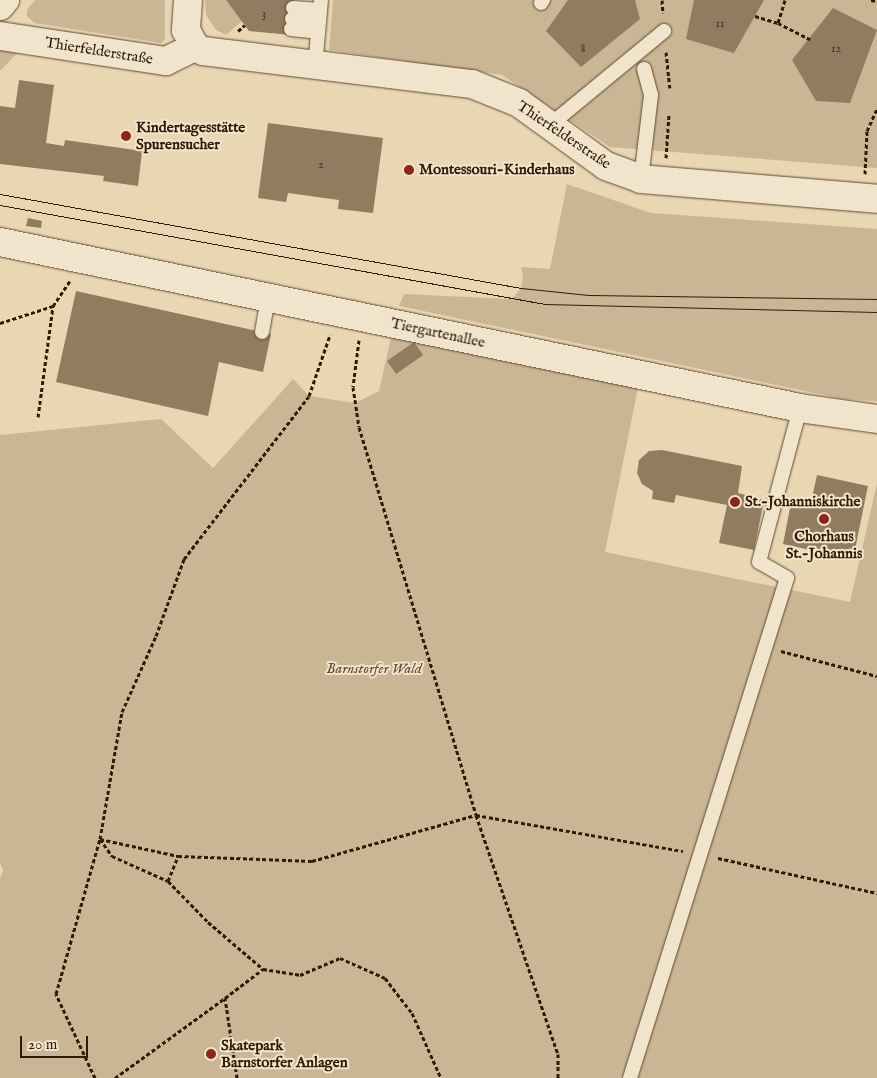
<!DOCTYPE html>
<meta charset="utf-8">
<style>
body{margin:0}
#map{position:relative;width:877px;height:1078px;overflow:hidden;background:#e9d6b2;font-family:"IM FELL English",serif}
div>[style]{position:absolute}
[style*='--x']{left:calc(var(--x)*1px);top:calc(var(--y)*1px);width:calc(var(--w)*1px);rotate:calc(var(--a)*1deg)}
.green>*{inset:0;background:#cab695}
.building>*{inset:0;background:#917c5f;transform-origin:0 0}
.path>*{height:3px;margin-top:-1.5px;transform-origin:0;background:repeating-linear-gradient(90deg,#321a05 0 4px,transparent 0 6.5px)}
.roads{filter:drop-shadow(0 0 1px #604930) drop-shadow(0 0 1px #604930)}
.lane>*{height:14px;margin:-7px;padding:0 7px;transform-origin:7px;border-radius:7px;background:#f1e4cd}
.street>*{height:28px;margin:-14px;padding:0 14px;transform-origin:14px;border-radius:14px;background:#f1e4cd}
.secondary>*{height:28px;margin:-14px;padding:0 14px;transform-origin:14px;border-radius:14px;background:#f1e4cd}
.tram>*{height:1px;margin:-0.5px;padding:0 0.5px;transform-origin:0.5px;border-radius:0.5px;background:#321a05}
.dots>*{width:14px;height:14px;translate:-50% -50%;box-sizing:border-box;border:2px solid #f1e4cd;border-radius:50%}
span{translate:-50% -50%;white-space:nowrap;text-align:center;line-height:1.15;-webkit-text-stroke:4px #f1e4cd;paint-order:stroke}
.number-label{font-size:12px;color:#4a321c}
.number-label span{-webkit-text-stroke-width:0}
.street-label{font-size:15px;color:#321a05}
.poi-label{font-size:15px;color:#321a05;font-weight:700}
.left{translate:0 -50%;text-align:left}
.park-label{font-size:15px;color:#604930;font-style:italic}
.scale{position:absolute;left:20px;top:1036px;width:68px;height:22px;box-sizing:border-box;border:2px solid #321a05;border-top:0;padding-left:6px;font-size:15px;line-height:18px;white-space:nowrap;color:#321a05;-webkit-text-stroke:4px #f1e4cd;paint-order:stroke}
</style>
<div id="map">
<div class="green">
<i style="clip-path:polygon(35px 0,165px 0,165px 39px,161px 43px,34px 23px,27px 16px,27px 10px)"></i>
<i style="clip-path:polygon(205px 0,226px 0,242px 21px,226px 35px,216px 30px,206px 15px)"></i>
<i style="clip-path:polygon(333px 0,877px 0,877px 168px,610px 147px,502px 75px,329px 50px)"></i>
<i style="clip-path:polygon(0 48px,21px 49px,0 71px)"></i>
<i style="clip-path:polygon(567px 184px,651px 213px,877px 229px,877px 401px,843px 399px,399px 306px,404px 294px,512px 299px,521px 288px,523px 277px,521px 267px,550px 269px)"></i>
<i style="clip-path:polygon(392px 333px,639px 383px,605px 552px,850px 602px,877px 483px,877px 1078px,0 1078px,0 879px,3px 870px,0 863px,0 435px,161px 419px,213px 468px,293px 379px,309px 396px,355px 403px,379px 391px)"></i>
</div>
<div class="building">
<i style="clip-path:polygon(226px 0,294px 0,291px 35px,249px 31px)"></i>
<i style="clip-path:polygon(568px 0,635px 0,640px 19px,581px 67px,546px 31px)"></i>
<i style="clip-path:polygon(694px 0,764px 0,734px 53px,686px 39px)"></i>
<i style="clip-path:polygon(833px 8px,877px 30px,850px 103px,816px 101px,792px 60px)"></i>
<i style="clip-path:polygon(19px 80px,54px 85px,46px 143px,64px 146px,65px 140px,142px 151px,138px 186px,103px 181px,104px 176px,0 164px,0 106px,15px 108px)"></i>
<i style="clip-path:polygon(268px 123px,383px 138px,373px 213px,338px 209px,339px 200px,288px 193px,286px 202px,258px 198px)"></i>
<i style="clip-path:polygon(28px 218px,42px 221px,41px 228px,26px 226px)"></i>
<i style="clip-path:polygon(76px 291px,271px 334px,263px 372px,219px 362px,208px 416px,56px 382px)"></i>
<i style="left:414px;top:342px;width:16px;height:33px;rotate:55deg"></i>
<i style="clip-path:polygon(662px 450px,742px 466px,738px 493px,764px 500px,754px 550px,719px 543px,727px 505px,676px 495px,674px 503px,652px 499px,653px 491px,642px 484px,637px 473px,639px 460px,649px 451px)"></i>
<i style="clip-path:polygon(817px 475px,868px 486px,853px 559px,783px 544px,791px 503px,810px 507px)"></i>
</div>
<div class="path">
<i style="--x:662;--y:0;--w:13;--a:86"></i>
<i style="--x:785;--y:0;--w:24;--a:107"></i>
<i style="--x:778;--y:23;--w:36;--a:27"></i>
<i style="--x:871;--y:0;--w:6;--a:9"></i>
<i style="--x:755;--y:16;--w:24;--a:17"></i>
<i style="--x:238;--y:31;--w:9;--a:-41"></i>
<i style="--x:666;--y:52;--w:36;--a:84"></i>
<i style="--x:666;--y:158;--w:44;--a:-86.1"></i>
<i style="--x:865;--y:174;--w:43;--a:-87.3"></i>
<i style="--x:867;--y:131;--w:24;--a:-66"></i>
<i style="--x:0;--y:323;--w:56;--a:-17.8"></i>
<i style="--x:53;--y:306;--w:30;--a:-56"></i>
<i style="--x:359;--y:340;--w:47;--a:97.3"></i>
<i style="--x:353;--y:387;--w:40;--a:81.5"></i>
<i style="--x:359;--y:427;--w:405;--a:73.2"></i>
<i style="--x:476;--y:815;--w:253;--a:71.1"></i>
<i style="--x:558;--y:1054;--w:24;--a:90"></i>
<i style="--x:38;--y:417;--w:112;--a:-82.3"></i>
<i style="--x:781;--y:651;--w:99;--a:14.6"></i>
<i style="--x:100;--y:839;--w:80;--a:12.3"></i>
<i style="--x:178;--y:856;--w:134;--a:2.1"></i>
<i style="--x:312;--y:861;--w:170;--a:-15.7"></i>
<i style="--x:476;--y:815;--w:210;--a:9.9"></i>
<i style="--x:100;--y:839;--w:21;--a:55"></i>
<i style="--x:112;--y:856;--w:61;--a:24.1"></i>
<i style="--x:168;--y:881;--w:57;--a:45.7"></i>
<i style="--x:208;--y:922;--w:72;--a:40.5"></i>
<i style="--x:263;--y:969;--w:37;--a:9"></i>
<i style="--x:300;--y:975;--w:43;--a:-23"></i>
<i style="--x:340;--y:958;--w:49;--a:24"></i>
<i style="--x:385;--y:978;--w:44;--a:52.4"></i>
<i style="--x:412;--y:1013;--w:71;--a:66"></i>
<i style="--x:718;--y:858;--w:163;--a:12.4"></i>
<i style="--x:168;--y:881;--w:27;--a:-68"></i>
<i style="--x:95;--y:1078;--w:93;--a:-114.9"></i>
<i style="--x:56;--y:994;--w:161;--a:-74.2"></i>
<i style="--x:100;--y:839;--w:129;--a:-80.2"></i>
<i style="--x:122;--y:712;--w:83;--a:-65.9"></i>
<i style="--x:156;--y:636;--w:82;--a:-70"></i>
<i style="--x:184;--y:559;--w:205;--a:-52.5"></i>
<i style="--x:309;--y:396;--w:65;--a:-71"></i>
<i style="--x:115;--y:1078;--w:136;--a:-36"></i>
<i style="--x:237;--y:1078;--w:81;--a:-98.5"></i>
<i style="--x:225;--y:998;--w:48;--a:-37.3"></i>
</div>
<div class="roads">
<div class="lane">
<i style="--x:541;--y:3;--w:4;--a:-56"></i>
<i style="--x:293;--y:8;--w:27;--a:4"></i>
<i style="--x:292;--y:19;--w:27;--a:6"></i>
<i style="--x:291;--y:29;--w:27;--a:6"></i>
<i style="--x:315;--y:67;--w:67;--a:-84.9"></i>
<i style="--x:550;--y:125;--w:148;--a:-39.5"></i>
<i style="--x:641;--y:179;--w:85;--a:-83.2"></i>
<i style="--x:651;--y:95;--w:27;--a:-105"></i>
<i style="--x:262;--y:332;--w:35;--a:-80"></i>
<i style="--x:630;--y:1078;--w:524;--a:-72.57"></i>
<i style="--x:787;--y:578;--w:32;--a:-150"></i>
<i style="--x:759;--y:562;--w:159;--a:-75.1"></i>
</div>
<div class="street">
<i style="--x:188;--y:0;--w:30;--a:94"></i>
<i style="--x:186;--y:30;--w:19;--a:62"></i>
<i style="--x:195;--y:47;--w:9;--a:27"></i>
<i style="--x:203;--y:51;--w:271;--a:7"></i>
<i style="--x:472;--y:84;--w:51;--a:22"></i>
<i style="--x:519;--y:103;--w:107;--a:35.9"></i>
<i style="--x:606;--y:166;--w:37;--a:20"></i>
<i style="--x:641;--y:179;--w:237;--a:4.8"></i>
<i style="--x:0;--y:36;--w:168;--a:8.6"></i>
<i style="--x:166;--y:61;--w:32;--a:-26"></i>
<i style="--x:0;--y:242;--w:817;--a:11.72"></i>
<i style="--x:800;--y:408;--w:78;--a:8.1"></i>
</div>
<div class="secondary">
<i style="--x:0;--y:6;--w:8;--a:-50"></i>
</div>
</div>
<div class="tram">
<i style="--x:0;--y:194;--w:529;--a:10.23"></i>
<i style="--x:521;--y:288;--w:68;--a:5.9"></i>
<i style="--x:589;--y:295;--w:288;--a:0.8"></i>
<i style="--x:0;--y:205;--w:554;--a:10.3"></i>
<i style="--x:545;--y:304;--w:332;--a:1.4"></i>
</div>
<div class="dots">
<i style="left:126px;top:136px;background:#8f2418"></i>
<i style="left:409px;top:170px;background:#8f2418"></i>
<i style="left:735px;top:502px;background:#8f2418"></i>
<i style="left:824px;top:519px;background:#8f2418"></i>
<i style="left:211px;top:1054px;background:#8f2418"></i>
</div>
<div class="number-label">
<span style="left:264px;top:14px">3</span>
<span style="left:720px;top:24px">11</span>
<span style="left:583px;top:49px">8</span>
<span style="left:836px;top:49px">12</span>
<span style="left:321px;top:165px">2</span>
</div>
<div class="street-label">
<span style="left:99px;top:51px;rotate:9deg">Thierfelderstraße</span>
<span style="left:564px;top:135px;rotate:34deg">Thierfelderstraße</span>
<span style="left:438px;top:333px;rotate:12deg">Tiergartenallee</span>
</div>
<div class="poi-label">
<span class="left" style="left:136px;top:136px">Kindertagesstätte<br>Spurensucher</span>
<span class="left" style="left:419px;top:170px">Montessouri-Kinderhaus</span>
<span class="left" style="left:745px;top:502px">St.-Johanniskirche</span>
<span style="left:824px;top:545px">Chorhaus<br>St.-Johannis</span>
<span class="left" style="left:221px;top:1054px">Skatepark<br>Barnstorfer Anlagen</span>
</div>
<div class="park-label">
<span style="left:374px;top:669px">Barnstorfer Wald</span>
</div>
<div class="scale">20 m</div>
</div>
